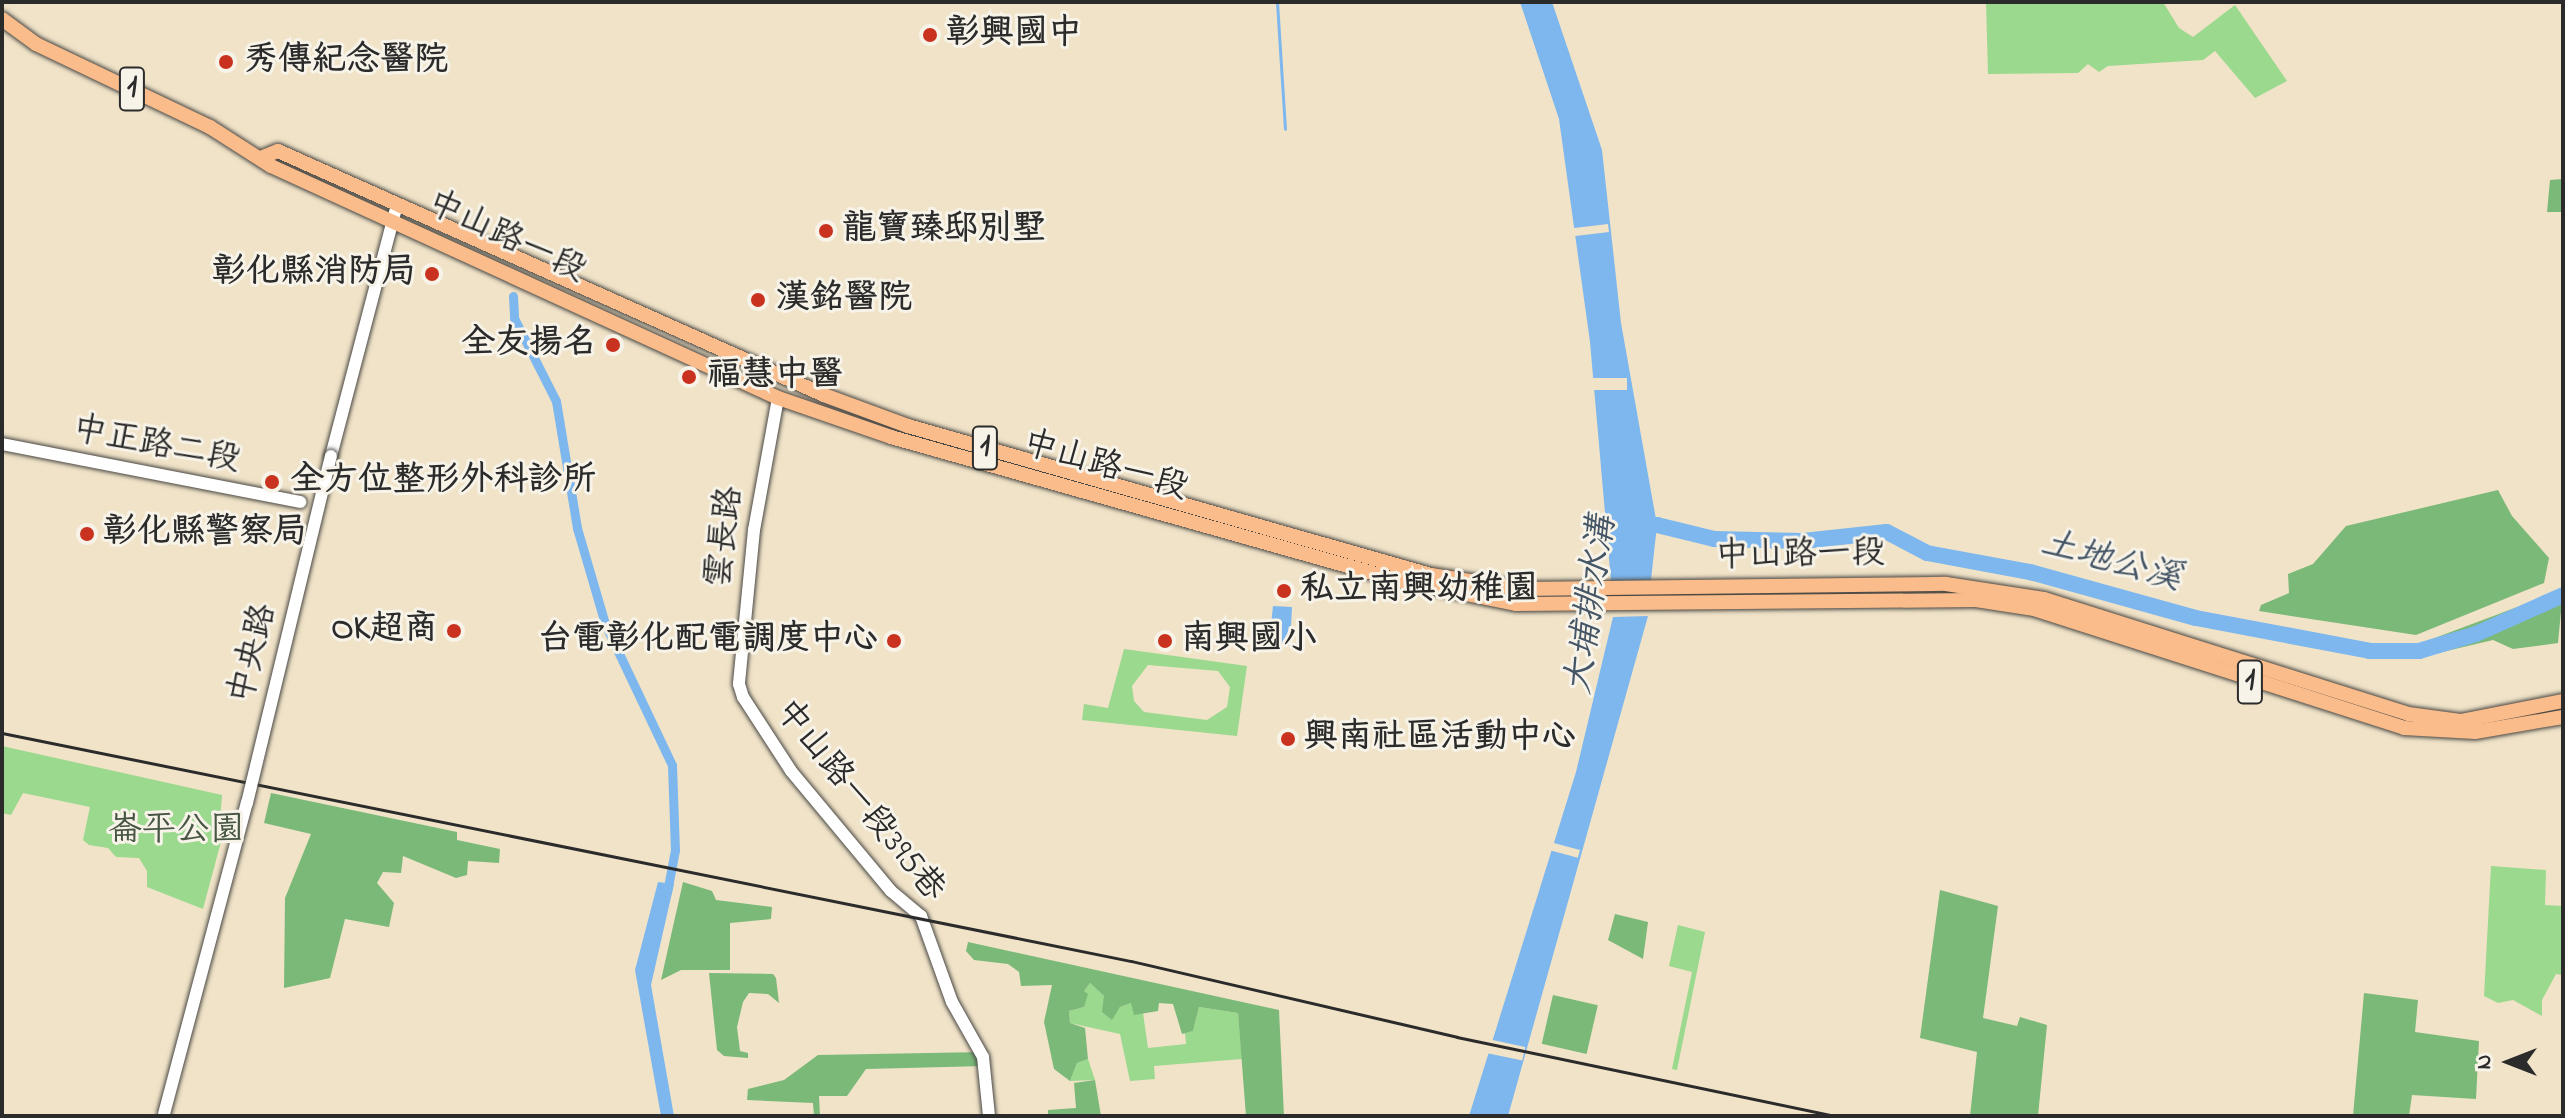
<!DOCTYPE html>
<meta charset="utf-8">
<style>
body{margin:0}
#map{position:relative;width:2565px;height:1118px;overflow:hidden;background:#f0e3c8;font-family:"Indie Flower","LXGW WenKai TC",sans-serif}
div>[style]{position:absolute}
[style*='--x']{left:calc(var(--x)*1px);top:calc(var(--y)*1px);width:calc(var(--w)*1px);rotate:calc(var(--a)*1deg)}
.green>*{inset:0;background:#9ad98e}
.forest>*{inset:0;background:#7bb979;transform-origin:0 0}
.water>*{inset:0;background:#7db7ee}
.pier>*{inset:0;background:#f0e3c8;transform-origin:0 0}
.stream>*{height:3px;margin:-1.5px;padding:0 1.5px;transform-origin:1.5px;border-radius:1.5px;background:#7db7ee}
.canal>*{height:9px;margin:-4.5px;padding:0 4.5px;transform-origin:4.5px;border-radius:4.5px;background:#7db7ee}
.river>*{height:16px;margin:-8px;padding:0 8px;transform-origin:8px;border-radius:8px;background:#7db7ee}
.roads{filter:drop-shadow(0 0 2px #494743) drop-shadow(0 0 2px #494743)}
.tertiary>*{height:12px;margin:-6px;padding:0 6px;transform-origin:6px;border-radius:6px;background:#fff}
.primary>*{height:14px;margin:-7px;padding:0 7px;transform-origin:7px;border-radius:7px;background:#fabc8b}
.rail>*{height:3px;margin:-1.5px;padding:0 1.5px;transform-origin:1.5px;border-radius:1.5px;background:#2b2b2b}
.bridges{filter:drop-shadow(0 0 2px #494743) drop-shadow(0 0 2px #494743)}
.tertiary-bridge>*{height:12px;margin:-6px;padding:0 6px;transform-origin:6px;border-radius:6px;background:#fff}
.dots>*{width:22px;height:22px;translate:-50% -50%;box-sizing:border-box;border:4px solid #f7f3e8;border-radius:50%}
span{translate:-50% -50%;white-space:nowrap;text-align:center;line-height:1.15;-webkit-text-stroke:6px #f7f3e8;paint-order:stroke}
.shield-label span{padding:2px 6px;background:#f7f3e8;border:2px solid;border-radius:6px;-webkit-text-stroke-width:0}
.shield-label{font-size:32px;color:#2b2b2b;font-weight:700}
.poi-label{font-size:34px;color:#2b2b2b;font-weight:700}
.left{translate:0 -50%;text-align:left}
.right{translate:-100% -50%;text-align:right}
.street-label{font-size:34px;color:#2b2b2b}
.park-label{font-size:34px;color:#475644}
.water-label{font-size:36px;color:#456;font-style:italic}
.frame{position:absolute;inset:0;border:4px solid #2b2b2b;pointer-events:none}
.north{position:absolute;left:2469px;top:1022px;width:80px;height:80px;-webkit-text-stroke:6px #f7f3e8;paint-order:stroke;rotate:270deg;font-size:22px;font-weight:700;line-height:32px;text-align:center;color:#2b2b2b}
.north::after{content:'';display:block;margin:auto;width:28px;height:36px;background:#2b2b2b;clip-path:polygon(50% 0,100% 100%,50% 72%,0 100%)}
</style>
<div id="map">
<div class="green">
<i style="clip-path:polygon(1986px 2px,2163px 2px,2179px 28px,2193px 37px,2235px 5px,2287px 81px,2255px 98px,2215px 51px,2203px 60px,2108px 66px,2099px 72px,2088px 64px,2078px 73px,1988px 74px)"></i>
<i style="clip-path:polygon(evenodd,1124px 649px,1247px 666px,1237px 736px,1082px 720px,1084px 704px,1108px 708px,1124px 649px,1148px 665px,1218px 671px,1230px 687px,1227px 707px,1207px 720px,1144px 712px,1134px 701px,1132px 686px,1148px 665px)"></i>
<i style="clip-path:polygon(2px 746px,222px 795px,220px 821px,226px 823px,203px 909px,147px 887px,147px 871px,139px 858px,116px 857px,108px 848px,89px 845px,83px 840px,90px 807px,23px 793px,11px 815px,2px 813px)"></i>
<i style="clip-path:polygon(2491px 866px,2546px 870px,2545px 905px,2563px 906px,2563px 975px,2556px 974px,2542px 1000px,2542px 1016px,2513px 1000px,2498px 1003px,2484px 996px)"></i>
<i style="clip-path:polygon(1678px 925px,1705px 932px,1677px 1070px,1672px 1069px,1692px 972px,1669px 966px)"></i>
<i style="clip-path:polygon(1090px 983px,1104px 996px,1111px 1019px,1120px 1007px,1131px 1003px,1143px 1013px,1148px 1048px,1186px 1044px,1185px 1033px,1193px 1031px,1199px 1007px,1238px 1013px,1242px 1059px,1154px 1066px,1155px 1079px,1130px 1081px,1120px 1034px,1070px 1023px,1069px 1011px,1084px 1007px,1084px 991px)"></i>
<i style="clip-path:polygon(1088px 1059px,1095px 1080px,1070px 1081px,1077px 1063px)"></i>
</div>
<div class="forest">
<i style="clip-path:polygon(2563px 179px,2563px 212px,2547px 212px,2550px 180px)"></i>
<i style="clip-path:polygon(2498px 490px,2512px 516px,2549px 558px,2544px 583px,2416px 635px,2259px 611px,2261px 605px,2289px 593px,2288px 574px,2313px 564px,2346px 526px)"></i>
<i style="clip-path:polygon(2563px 590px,2558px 643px,2513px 649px,2493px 640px,2438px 653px,2416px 645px)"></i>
<i style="clip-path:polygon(271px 793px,457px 832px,457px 840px,500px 849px,499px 863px,468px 861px,467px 875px,456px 878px,403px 856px,401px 873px,383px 872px,377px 883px,394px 903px,389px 927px,345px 919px,330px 978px,284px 988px,285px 898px,311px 834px,264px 823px)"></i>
<i style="clip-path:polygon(683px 882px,712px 891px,716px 900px,772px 907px,771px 919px,730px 923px,730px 970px,681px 970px,661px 980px)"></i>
<i style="clip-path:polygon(1940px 890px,1998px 906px,1983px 1018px,2017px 1026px,2020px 1017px,2047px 1025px,2038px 1116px,1970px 1116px,1977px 1052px,1920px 1038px)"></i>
<i style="clip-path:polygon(1615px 914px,1648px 922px,1643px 959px,1608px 940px)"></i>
<i style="clip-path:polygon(968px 942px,1279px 1010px,1284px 1116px,1246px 1116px,1238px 1013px,1199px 1007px,1193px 1031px,1182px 1034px,1173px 1004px,1159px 1003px,1158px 1011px,1134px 1015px,1131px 1003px,1120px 1007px,1112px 1020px,1102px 1012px,1104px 996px,1090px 983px,1084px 991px,1088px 994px,1084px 1007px,1069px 1011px,1070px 1023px,1085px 1028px,1088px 1059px,1077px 1063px,1070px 1081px,1054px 1069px,1044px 1022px,1052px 985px,1021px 986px,1019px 972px,1008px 964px,974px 960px,966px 951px)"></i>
<i style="clip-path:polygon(709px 973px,773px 974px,776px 978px,779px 1003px,768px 994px,749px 993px,743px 1002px,737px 1027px,740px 1051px,748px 1053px,748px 1058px,724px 1056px,717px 1050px)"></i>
<i style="clip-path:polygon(2364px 993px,2418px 1000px,2415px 1032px,2479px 1041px,2476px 1099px,2412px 1095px,2409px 1116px,2353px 1116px)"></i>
<i style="left:1553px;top:995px;width:46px;height:50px;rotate:13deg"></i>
<i style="clip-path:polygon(984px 1052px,985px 1066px,866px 1069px,847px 1096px,819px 1096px,820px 1116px,814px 1116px,813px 1103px,747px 1100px,748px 1089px,784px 1080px,818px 1055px)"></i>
<i style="clip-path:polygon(1095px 1080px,1101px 1116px,1048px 1116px,1048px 1110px,1076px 1108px,1074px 1083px)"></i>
</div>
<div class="water">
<i style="clip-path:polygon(1520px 2px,1552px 2px,1602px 150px,1621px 323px,1657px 525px,1651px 580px,1611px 581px,1590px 342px,1559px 119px)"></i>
<i style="clip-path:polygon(1273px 606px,1292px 607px,1290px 646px,1269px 643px)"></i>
<i style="clip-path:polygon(1648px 616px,1508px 1116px,1469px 1116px,1576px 772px,1613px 617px)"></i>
<i style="clip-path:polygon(658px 882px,674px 884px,651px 985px,674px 1116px,661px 1116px,635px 970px)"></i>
</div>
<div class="pier">
<i style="left:1608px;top:224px;width:8px;height:40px;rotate:83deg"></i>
<i style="left:1589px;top:378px;width:38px;height:12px"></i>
<i style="left:1550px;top:842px;width:31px;height:8px;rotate:15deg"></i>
<i style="left:1488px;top:1039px;width:38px;height:14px;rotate:12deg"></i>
</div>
<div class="stream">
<i style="--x:1277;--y:2;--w:127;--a:86.4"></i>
</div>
<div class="canal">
<i style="--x:513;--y:296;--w:22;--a:87"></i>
<i style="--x:514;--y:318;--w:93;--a:63.2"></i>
<i style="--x:556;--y:401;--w:129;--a:80.6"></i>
<i style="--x:577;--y:528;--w:100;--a:73.7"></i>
<i style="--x:605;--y:624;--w:156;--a:64.6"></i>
<i style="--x:672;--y:765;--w:85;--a:88"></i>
<i style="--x:675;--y:850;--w:43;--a:100.8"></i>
</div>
<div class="river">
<i style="--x:1638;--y:525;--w:19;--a:0"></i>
<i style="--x:1657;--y:525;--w:59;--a:13.8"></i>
<i style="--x:1714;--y:539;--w:89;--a:1.3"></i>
<i style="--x:1803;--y:541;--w:84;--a:-6.1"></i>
<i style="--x:1887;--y:532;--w:45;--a:27.7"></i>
<i style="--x:1927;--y:553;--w:105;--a:10.5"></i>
<i style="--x:2030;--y:572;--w:172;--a:15.5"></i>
<i style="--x:2196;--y:618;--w:177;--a:10.7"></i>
<i style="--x:2370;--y:651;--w:49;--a:0"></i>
<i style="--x:2419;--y:651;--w:59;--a:-16.6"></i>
<i style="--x:2476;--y:634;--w:95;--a:-24.1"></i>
</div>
<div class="roads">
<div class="tertiary">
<i style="--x:778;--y:398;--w:134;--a:100.3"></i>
<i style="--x:754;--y:530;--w:155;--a:95.6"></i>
<i style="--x:739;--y:684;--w:14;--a:73"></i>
<i style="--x:743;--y:697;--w:88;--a:57"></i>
<i style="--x:791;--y:771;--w:156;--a:50.2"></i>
<i style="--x:891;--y:891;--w:39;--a:40"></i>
<i style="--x:921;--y:916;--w:91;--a:70.2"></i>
<i style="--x:952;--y:1002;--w:63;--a:60.6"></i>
<i style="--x:983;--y:1057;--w:59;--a:84.2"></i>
<i style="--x:2;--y:444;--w:304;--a:11"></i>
<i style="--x:331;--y:456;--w:260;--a:-75.3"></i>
</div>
<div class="primary">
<i style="--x:2;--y:19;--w:42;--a:36.3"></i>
<i style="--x:36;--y:44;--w:193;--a:25.5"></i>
<i style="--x:210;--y:127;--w:72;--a:32.6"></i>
<i style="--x:271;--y:166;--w:558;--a:24.59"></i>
<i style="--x:778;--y:398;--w:120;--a:19"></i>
<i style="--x:891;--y:437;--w:530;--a:15.77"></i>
<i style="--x:1401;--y:581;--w:117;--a:11.3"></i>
<i style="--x:1516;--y:604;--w:460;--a:-0.5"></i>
<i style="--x:1976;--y:600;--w:59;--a:8.8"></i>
<i style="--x:2034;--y:609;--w:389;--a:17.8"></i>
<i style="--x:2404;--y:728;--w:71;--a:3.2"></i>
<i style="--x:2475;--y:732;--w:89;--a:-9.7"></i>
<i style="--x:263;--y:157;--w:16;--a:-22"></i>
<i style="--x:278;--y:151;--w:598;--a:24.08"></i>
<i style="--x:824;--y:395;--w:90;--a:20.3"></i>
<i style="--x:908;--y:426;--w:544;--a:15.9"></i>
<i style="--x:1431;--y:575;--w:93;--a:8.7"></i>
<i style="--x:1523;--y:589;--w:423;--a:-0.7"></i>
<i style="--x:1946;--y:584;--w:99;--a:8.7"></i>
<i style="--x:2044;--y:599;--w:382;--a:17.5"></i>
<i style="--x:2408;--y:714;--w:53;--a:7.5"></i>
<i style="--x:2461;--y:721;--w:104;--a:-11.1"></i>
</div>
</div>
<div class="rail">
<i style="--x:2;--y:733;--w:1152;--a:11.42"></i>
<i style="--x:1131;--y:961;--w:335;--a:13.1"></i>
<i style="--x:1457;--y:1037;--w:387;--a:11.8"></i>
</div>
<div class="bridges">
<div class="tertiary-bridge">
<i style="--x:164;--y:1114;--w:322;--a:-75.1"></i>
<i style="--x:247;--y:803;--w:357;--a:-76.4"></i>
</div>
</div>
<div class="dots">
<i style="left:930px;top:35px;background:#c8321e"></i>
<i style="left:226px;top:62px;background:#c8321e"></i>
<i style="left:826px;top:231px;background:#c8321e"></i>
<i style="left:432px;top:274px;background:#c8321e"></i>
<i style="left:758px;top:300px;background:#c8321e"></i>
<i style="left:613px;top:345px;background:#c8321e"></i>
<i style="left:689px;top:377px;background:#c8321e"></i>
<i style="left:272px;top:482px;background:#c8321e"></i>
<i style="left:87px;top:534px;background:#c8321e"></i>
<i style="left:1284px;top:591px;background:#c8321e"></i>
<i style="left:454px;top:631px;background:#c8321e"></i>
<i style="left:894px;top:641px;background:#c8321e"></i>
<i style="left:1165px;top:641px;background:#c8321e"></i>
<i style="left:1288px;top:739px;background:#c8321e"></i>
</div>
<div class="shield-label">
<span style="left:132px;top:89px">1</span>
<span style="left:985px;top:448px">1</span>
<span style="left:2250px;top:682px">1</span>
</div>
<div class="poi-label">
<span class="left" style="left:946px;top:35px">彰興國中</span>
<span class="left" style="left:244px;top:62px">秀傳紀念醫院</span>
<span class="left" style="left:842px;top:231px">龍寶臻邸別墅</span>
<span class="right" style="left:416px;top:274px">彰化縣消防局</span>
<span class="left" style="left:776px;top:300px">漢銘醫院</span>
<span class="right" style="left:597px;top:345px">全友揚名</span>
<span class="left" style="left:707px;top:377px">福慧中醫</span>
<span class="left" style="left:290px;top:482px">全方位整形外科診所</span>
<span class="left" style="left:103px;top:534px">彰化縣警察局</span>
<span class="left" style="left:1300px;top:591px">私立南興幼稚園</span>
<span class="right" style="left:438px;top:631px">OK超商</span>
<span class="right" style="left:878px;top:641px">台電彰化配電調度中心</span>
<span class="left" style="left:1181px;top:641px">南興國小</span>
<span class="left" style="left:1304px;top:739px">興南社區活動中心</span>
</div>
<div class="street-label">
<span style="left:506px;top:238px;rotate:25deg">中山路一段</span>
<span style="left:156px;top:446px;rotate:11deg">中正路二段</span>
<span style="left:1105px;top:467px;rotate:16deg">中山路一段</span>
<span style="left:726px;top:537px;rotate:-83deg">雲長路</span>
<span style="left:1800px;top:556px;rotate:-1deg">中山路一段</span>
<span style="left:254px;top:654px;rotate:-76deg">中央路</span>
<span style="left:859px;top:801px;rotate:51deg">中山路一段395巷</span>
</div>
<div class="park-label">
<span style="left:176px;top:832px">崙平公園</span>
</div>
<div class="water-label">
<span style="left:2111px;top:562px;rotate:15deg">土地公溪</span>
<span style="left:1592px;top:605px;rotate:-82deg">大埔排水溝</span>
</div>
<div class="frame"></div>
<div class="north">N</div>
</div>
